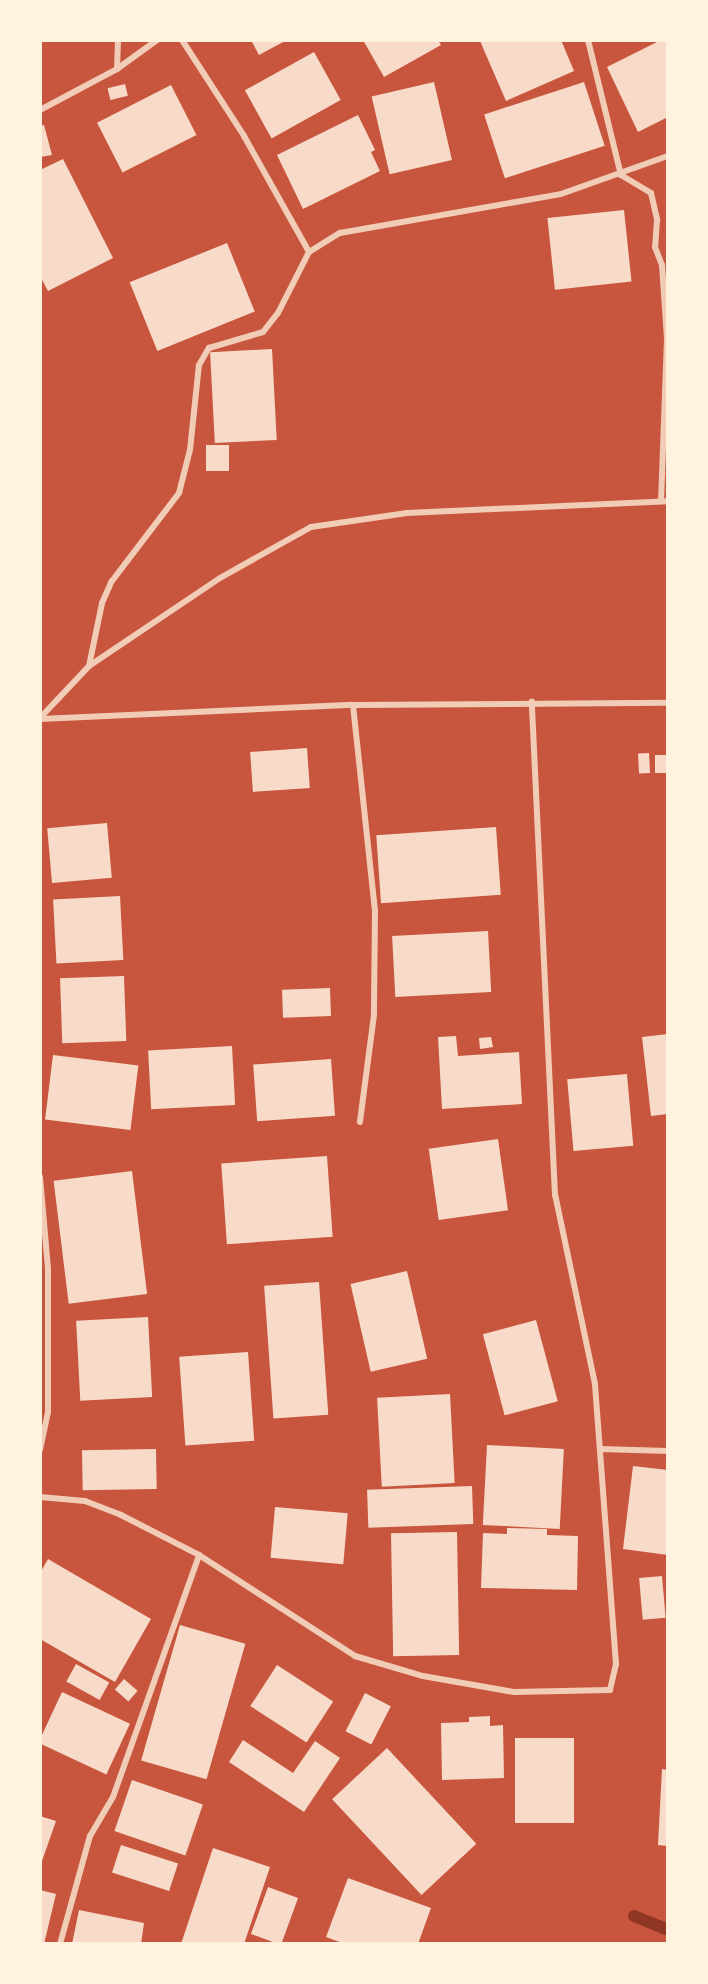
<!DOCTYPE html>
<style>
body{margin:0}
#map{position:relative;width:708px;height:1984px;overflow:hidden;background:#c8553d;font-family:Ubuntu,sans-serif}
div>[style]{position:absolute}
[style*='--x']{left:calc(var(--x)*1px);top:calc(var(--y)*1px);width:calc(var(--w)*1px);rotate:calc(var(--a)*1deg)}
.stream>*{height:12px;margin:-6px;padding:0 6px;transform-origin:6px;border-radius:6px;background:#8f3625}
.building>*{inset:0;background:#f7dbc8;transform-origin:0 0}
.minor>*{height:6px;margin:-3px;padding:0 3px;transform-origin:3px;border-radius:3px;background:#f1ccb7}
span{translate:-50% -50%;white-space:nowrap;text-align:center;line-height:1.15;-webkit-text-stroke:6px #fff3e0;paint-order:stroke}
.frame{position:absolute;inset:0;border:42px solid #fff3e0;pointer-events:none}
</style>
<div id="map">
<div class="stream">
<i style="--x:634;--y:1916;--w:37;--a:22"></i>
</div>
<div class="building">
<i style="clip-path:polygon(251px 40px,287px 40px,259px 55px)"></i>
<i style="clip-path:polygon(363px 40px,438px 40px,441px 45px,384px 77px)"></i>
<i style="clip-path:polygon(561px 40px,574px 71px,506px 101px,480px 41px)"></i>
<i style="clip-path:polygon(661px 40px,668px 40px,668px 117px,638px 132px,607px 67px)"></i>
<i style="left:314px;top:52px;width:55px;height:79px;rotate:61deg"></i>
<i style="left:434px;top:82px;width:80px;height:64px;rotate:77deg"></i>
<i style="left:584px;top:82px;width:67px;height:105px;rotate:72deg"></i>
<i style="left:125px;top:84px;width:12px;height:18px;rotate:76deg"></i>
<i style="left:171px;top:85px;width:56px;height:83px;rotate:63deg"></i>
<i style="clip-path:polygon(358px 115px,375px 150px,371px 152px,380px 171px,303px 209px,277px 155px)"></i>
<i style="clip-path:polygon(44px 125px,52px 155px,40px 157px,40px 126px)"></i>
<i style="clip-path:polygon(63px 159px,113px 258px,48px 291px,40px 276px,40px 170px)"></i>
<i style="left:624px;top:210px;width:72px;height:77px;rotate:84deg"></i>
<i style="left:227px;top:243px;width:74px;height:105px;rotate:68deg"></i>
<i style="left:272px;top:349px;width:91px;height:62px;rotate:87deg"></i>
<i style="left:206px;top:445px;width:23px;height:26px"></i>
<i style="left:307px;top:748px;width:40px;height:57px;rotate:86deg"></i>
<i style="left:649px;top:753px;width:20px;height:11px;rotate:87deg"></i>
<i style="left:668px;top:755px;width:18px;height:13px;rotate:90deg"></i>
<i style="left:107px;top:823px;width:55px;height:60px;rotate:85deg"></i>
<i style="left:496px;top:827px;width:68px;height:120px;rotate:86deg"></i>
<i style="left:120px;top:896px;width:64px;height:67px;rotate:87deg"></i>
<i style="left:488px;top:931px;width:61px;height:96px;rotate:87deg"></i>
<i style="left:124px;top:976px;width:65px;height:64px;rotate:88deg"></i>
<i style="left:330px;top:988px;width:28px;height:48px;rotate:88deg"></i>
<i style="clip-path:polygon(668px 1034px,668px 1114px,651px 1116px,642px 1037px)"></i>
<i style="clip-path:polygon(456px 1036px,458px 1056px,519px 1052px,522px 1104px,442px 1109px,438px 1037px)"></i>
<i style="clip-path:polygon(491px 1037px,493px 1047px,480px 1049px,479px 1038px)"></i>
<i style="left:232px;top:1046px;width:59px;height:84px;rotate:87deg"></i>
<i style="left:53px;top:1055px;width:86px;height:65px;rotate:7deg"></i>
<i style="left:331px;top:1059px;width:57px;height:78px;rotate:86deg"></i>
<i style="left:627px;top:1074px;width:72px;height:60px;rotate:85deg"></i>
<i style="left:498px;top:1139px;width:72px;height:70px;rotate:82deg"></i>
<i style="left:327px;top:1156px;width:81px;height:106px;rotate:86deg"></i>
<i style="left:132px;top:1171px;width:124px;height:79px;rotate:83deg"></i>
<i style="left:407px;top:1271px;width:90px;height:58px;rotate:77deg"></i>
<i style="left:319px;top:1282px;width:133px;height:55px;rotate:86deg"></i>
<i style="left:148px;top:1317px;width:80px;height:72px;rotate:87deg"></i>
<i style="left:536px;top:1320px;width:84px;height:55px;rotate:75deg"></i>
<i style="left:248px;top:1352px;width:89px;height:69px;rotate:86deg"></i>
<i style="left:450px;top:1394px;width:89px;height:73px;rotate:87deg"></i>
<i style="left:487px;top:1445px;width:77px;height:80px;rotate:3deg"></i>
<i style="left:156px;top:1449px;width:40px;height:74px;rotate:89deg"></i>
<i style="clip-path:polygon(633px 1466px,668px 1470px,668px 1555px,623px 1549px)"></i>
<i style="left:472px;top:1486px;width:38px;height:105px;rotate:88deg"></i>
<i style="left:275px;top:1507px;width:73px;height:51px;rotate:5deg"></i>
<i style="clip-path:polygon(507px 1528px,547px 1529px,547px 1535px,578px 1536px,577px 1590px,481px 1588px,483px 1533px,507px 1534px)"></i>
<i style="left:457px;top:1532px;width:123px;height:66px;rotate:89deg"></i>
<i style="clip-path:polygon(48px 1559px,151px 1619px,115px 1682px,40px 1639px,40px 1573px)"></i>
<i style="left:662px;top:1576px;width:42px;height:23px;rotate:85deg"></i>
<i style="left:180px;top:1625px;width:68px;height:141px;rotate:16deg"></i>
<i style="left:76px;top:1664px;width:38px;height:20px;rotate:29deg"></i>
<i style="left:277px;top:1665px;width:67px;height:49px;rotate:33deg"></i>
<i style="left:124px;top:1679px;width:18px;height:14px;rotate:41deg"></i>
<i style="left:62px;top:1692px;width:75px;height:56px;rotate:25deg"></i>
<i style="left:365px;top:1693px;width:29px;height:43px;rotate:27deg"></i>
<i style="clip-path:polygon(490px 1716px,490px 1726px,503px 1725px,504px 1778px,442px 1780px,441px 1723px,469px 1722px,469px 1717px)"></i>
<i style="left:515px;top:1738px;width:59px;height:85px"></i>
<i style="clip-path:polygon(243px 1740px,293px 1773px,315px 1741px,340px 1758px,304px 1812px,229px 1762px)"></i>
<i style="left:387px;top:1748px;width:131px;height:75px;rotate:47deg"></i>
<i style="clip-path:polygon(662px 1769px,668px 1770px,668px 1846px,658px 1845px)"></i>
<i style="left:132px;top:1780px;width:75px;height:54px;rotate:19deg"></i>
<i style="clip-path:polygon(40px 1816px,56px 1821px,42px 1861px,40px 1861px)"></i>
<i style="left:121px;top:1845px;width:60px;height:29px;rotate:18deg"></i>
<i style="clip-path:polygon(213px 1848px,270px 1867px,244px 1944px,181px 1944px)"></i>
<i style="clip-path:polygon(348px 1878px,431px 1908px,418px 1944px,345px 1944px,326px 1937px)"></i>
<i style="left:268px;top:1887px;width:32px;height:50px;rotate:20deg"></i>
<i style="clip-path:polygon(40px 1890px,56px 1894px,44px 1944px,40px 1944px)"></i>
<i style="clip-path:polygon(79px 1910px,144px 1923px,141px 1944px,72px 1944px)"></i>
</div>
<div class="minor">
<i style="--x:182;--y:40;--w:114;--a:57.1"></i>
<i style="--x:244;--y:136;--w:133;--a:60.7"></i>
<i style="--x:588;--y:40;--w:139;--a:76.3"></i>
<i style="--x:621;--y:175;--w:35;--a:31"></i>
<i style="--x:651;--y:193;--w:28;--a:77"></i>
<i style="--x:657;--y:220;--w:27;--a:94"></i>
<i style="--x:655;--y:247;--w:19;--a:69"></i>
<i style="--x:662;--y:265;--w:74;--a:86.1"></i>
<i style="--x:667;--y:339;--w:162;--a:92.1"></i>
<i style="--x:117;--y:69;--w:29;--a:-88"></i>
<i style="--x:40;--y:110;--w:87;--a:-28"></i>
<i style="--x:117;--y:69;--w:49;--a:-35.9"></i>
<i style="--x:89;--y:666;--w:64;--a:-78.3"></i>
<i style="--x:102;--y:603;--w:24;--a:-66"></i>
<i style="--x:112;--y:581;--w:111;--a:-52.7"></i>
<i style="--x:179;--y:493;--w:44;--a:-75.7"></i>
<i style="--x:190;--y:450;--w:85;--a:-84"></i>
<i style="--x:199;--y:365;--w:20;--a:-60"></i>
<i style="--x:209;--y:348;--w:56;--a:-16.5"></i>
<i style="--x:263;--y:332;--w:24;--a:-52"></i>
<i style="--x:278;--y:313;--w:68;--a:-63.1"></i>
<i style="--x:309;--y:252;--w:36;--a:-32"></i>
<i style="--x:340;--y:233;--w:224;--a:-10"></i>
<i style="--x:561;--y:194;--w:114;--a:-19.6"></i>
<i style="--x:353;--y:705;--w:207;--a:83.9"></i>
<i style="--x:375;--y:911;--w:104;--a:90.6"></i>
<i style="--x:374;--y:1015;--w:108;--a:97.5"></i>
<i style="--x:40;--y:718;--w:71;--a:-46.7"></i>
<i style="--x:89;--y:666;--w:158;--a:-33.9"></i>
<i style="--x:220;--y:578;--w:104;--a:-29.3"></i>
<i style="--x:311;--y:527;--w:97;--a:-8.3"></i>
<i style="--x:407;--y:513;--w:261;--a:-2.6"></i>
<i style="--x:40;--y:719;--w:313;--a:-2.6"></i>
<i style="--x:353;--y:705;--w:315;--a:-0.4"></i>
<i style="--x:40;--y:1177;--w:91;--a:85"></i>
<i style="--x:48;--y:1268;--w:144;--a:90"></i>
<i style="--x:48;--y:1412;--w:39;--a:102"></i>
<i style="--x:600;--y:1449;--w:68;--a:1.7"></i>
<i style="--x:40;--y:1497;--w:45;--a:5.1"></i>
<i style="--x:85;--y:1501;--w:39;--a:21"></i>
<i style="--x:121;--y:1515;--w:88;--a:27.1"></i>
<i style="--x:199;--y:1555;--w:186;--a:32.9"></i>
<i style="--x:355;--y:1656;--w:71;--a:16.4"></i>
<i style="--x:423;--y:1676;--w:92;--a:10"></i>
<i style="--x:514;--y:1692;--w:96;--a:-1.2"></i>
<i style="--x:610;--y:1690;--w:27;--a:-77"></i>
<i style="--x:616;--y:1664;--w:281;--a:-94.3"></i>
<i style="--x:595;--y:1384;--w:193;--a:-101.9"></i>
<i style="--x:555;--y:1195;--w:494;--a:-92.7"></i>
<i style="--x:60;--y:1944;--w:112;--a:-74.5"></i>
<i style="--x:90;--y:1836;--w:45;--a:-59.5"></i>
<i style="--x:113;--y:1797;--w:257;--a:-70.4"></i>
</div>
<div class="frame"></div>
</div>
